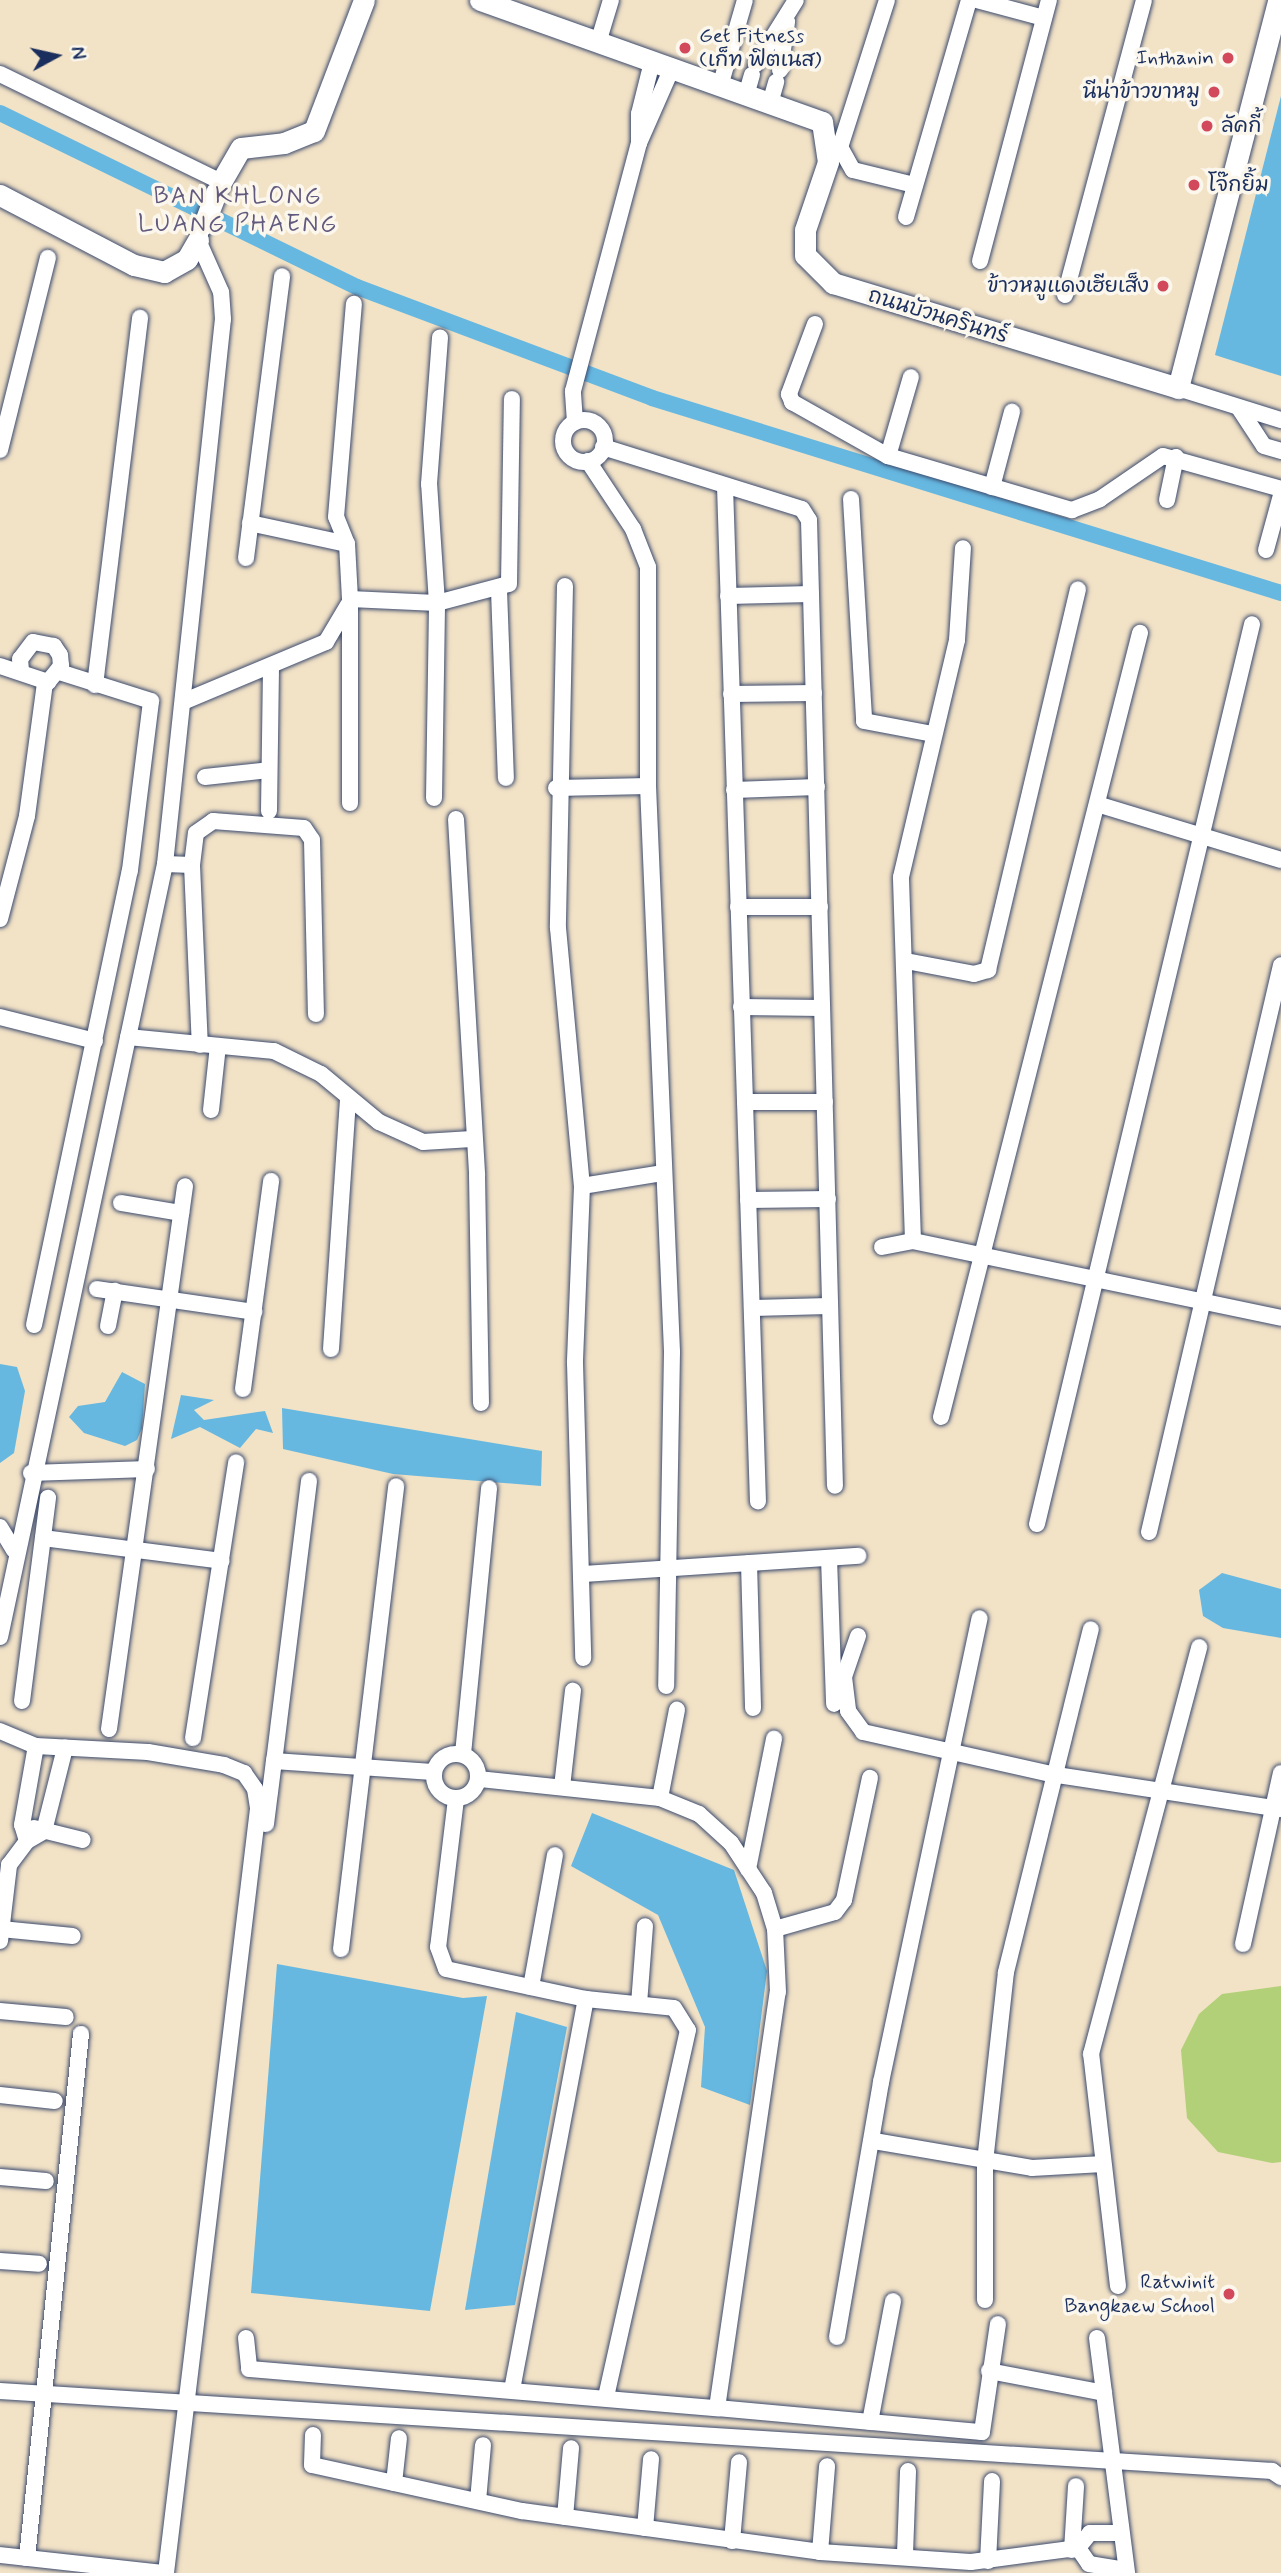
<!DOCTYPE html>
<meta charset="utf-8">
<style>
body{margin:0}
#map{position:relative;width:1281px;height:2573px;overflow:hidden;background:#f2e2c6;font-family:Mynerve,"Playpen Sans Thai",sans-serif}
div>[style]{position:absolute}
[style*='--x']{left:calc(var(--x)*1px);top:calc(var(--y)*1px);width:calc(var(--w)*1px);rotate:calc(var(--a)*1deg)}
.green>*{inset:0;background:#b1d077}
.water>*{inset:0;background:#66b8e1}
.canal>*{height:16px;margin:-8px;padding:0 8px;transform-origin:8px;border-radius:8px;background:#66b8e1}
.roads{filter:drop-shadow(0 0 2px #3b4a6e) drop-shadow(0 0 2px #3b4a6e)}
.minor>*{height:16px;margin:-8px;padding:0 8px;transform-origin:8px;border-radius:8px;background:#fff}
.minor>.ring{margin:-8px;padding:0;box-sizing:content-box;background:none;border:16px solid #fff;border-radius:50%}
.tertiary>*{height:21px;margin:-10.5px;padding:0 10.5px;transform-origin:10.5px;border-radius:10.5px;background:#fff}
.dots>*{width:19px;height:19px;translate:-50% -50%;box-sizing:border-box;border:4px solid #fbf7ec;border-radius:50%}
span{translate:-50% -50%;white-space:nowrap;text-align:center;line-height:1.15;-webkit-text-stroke:7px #fbf7ec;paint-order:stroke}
.poi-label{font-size:21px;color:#1b2f5e}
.left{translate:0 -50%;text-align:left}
.right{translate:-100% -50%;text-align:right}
.street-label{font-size:21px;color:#1b2f5e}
.quarter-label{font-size:24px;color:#62597e;letter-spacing:2px}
.north{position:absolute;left:21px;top:21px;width:70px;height:70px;-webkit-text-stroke:5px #fbf7ec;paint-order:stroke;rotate:82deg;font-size:19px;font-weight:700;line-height:28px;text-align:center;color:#1b2f5e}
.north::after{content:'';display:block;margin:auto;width:24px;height:32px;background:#1b2f5e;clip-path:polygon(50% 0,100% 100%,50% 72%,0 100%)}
</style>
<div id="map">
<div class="green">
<i style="clip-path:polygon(1281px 1986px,1281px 2162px,1272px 2163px,1218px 2152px,1187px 2118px,1181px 2050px,1199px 2014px,1222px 1994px)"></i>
</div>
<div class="water">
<i style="clip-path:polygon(1281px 96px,1281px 376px,1215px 355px)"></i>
<i style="clip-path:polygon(0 1364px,17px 1367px,25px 1391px,14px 1453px,0 1463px)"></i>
<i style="clip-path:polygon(122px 1372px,145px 1384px,142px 1428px,137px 1440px,125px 1446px,84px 1433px,69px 1417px,78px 1406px,105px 1402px)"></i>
<i style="clip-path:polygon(181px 1395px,214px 1400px,194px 1410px,204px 1420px,265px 1411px,273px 1433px,256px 1429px,240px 1448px,200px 1427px,171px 1439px)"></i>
<i style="clip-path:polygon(282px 1408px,542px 1451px,541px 1486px,393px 1474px,283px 1449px)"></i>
<i style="clip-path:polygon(1222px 1573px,1281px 1589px,1281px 1638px,1223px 1628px,1203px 1616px,1199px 1590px)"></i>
<i style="clip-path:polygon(592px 1813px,734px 1870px,767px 1971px,750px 2105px,701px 2087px,705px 2027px,658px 1915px,571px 1866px)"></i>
<i style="clip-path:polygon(277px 1964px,463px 1998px,487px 1996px,430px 2311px,251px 2293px)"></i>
<i style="clip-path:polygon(516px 2012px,567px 2027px,515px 2305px,465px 2310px)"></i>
</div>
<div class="canal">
<i style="--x:0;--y:113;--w:397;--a:26"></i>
<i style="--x:357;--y:287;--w:315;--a:20.6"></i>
<i style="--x:652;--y:398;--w:659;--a:17.22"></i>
</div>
<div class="roads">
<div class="minor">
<i style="--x:887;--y:0;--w:154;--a:107.7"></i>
<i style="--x:840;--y:147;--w:26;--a:61"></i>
<i style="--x:853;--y:170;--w:63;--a:13.8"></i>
<i style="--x:977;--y:0;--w:69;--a:15"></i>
<i style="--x:598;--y:43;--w:45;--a:-73.2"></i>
<i style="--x:756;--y:64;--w:75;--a:-58"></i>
<i style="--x:780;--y:70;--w:49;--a:-81.7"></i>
<i style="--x:0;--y:74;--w:246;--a:26"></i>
<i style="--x:221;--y:182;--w:9;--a:117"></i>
<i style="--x:721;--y:83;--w:86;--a:-73.9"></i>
<i style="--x:747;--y:92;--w:18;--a:-74"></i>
<i style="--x:771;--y:100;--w:19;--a:-74"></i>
<i style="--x:639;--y:143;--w:82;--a:-66.3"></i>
<i style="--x:906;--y:217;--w:226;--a:-73.8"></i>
<i style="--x:980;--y:261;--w:270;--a:-75.2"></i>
<i style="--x:1065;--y:295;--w:305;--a:-75"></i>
<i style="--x:815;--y:324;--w:75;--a:110.4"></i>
<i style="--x:789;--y:394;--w:9;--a:69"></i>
<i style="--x:792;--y:402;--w:110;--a:29.4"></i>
<i style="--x:888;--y:456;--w:192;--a:16.4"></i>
<i style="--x:1072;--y:510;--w:30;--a:-21"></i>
<i style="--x:1100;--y:499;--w:76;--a:-34.3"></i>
<i style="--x:1163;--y:456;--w:123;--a:15.6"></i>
<i style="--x:1178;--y:388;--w:108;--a:17.3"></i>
<i style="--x:1239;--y:408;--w:45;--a:56.7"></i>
<i style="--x:1264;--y:446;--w:18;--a:16"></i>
<i class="ring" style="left:563px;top:420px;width:26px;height:26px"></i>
<i style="--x:575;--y:422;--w:31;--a:-94"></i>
<i style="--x:573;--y:391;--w:257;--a:-75.1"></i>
<i style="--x:639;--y:143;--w:29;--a:-90"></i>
<i style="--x:639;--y:114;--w:54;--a:-76"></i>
<i style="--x:603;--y:447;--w:208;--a:17.3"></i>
<i style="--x:802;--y:509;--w:13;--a:58"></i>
<i style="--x:809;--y:520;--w:966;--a:88.46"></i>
<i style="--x:0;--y:450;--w:198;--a:-76"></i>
<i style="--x:888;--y:456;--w:82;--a:-73.8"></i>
<i style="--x:588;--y:461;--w:82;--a:56.5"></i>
<i style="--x:633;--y:529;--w:41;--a:68.5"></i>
<i style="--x:648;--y:567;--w:219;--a:90"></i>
<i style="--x:648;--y:786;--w:567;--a:87.57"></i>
<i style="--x:672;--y:1352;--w:334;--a:91"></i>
<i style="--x:725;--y:486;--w:1016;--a:88.14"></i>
<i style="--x:992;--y:487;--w:78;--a:-75.1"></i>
<i style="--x:851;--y:499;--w:222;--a:86.6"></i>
<i style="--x:864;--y:721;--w:70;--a:10.7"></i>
<i style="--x:1167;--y:500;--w:44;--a:-78.2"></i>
<i style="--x:250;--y:523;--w:99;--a:12.2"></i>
<i style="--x:1266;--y:550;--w:57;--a:-74.7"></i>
<i style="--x:246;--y:558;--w:284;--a:-82.7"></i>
<i style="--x:565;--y:586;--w:342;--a:91.2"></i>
<i style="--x:558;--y:928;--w:259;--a:84.7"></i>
<i style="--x:582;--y:1186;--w:177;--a:92.3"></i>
<i style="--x:575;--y:1363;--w:295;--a:88.4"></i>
<i style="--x:499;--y:590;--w:188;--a:87.9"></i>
<i style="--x:728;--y:596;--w:83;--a:-1.4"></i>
<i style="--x:350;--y:599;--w:87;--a:2.6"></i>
<i style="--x:437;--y:603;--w:74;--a:-14.8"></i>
<i style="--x:509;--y:584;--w:185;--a:-89.1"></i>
<i style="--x:0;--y:666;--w:51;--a:18.4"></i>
<i style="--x:48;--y:682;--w:21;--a:-51"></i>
<i style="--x:61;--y:666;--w:11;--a:-95"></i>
<i style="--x:60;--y:655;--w:11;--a:-124"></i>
<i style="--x:54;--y:646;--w:21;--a:-169"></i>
<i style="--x:33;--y:642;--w:21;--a:127"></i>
<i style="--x:20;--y:659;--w:11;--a:85"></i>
<i style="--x:95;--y:685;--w:370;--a:-83"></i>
<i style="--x:731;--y:694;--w:83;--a:-0.7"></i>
<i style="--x:185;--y:701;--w:153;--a:-22.7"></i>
<i style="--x:326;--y:642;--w:43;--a:-59.3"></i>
<i style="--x:205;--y:777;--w:64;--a:-6.2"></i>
<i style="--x:556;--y:788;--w:92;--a:-1.2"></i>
<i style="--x:734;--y:790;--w:83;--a:-2.1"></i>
<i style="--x:434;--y:798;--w:195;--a:-89.1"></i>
<i style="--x:437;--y:603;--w:119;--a:-93.8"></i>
<i style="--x:429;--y:484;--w:147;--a:-85.7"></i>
<i style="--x:350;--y:803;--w:204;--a:-90"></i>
<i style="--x:350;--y:599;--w:55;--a:-93.1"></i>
<i style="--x:347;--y:544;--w:29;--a:-112"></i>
<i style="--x:336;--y:517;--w:214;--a:-85.2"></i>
<i style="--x:1100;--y:805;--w:189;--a:16.9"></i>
<i style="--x:269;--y:811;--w:141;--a:-89.2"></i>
<i style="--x:456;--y:819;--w:357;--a:86.6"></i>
<i style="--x:477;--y:1175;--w:228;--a:89"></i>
<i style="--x:165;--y:864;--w:27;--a:2"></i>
<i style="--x:192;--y:865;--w:32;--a:-83"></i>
<i style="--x:196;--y:833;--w:21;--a:-35"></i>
<i style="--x:213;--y:821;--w:91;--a:4.4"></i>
<i style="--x:304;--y:828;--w:14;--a:56"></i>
<i style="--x:312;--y:840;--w:174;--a:88.7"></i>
<i style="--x:192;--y:865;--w:180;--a:87.5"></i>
<i style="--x:738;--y:907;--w:82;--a:0"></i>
<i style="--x:0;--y:919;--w:106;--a:-75.3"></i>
<i style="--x:27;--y:816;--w:134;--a:-82.3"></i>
<i style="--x:906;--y:961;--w:69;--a:10.8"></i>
<i style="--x:974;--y:974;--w:15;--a:-16"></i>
<i style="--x:988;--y:970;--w:391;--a:-76.7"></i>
<i style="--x:741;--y:1007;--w:81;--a:0.7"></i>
<i style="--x:0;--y:1017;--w:98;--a:14.2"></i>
<i style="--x:128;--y:1037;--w:147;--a:5.5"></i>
<i style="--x:274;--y:1051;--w:52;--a:26.1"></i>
<i style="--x:321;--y:1074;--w:75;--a:39.6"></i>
<i style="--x:379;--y:1122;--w:48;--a:24.4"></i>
<i style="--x:423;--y:1142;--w:49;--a:-3.5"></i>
<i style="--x:745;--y:1102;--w:80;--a:0"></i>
<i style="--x:211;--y:1110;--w:64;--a:-83.8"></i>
<i style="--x:582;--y:1186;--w:81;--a:-9.2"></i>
<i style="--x:748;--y:1200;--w:80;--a:-0.7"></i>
<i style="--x:121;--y:1203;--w:61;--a:9.5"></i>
<i style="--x:913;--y:1241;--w:364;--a:-91.9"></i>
<i style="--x:901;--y:877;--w:244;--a:-76.7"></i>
<i style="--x:957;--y:640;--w:92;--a:-86.3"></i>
<i style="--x:882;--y:1247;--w:32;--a:-11"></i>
<i style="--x:913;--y:1241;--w:376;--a:11.8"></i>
<i style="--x:97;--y:1289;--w:159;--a:8.3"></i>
<i style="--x:752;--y:1308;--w:78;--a:-1.5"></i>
<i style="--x:34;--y:1325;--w:465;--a:-78.1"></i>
<i style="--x:130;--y:870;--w:170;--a:-82.9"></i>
<i style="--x:151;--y:701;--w:96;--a:-162.5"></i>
<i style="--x:108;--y:1326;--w:36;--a:-79"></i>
<i style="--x:331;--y:1349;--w:252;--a:-86.1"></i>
<i style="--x:243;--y:1389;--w:210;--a:-82.3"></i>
<i style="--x:941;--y:1417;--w:809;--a:-75.76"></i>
<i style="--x:31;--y:1473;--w:116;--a:-2"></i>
<i style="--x:309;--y:1481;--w:282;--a:97.1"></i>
<i style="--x:274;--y:1761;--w:159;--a:4"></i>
<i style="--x:1037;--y:1524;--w:925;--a:-76.56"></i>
<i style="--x:0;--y:1527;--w:27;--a:59"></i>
<i style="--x:1149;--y:1532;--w:582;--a:-76.89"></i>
<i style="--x:43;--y:1538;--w:180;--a:7.3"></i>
<i style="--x:829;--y:1558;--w:146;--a:88"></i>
<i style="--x:749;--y:1563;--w:145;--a:88.4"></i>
<i style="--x:584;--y:1574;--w:275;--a:-3.8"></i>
<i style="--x:858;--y:1636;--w:43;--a:108.9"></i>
<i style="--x:844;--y:1677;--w:34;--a:83"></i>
<i style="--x:848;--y:1711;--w:26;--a:54"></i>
<i style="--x:863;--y:1732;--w:193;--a:12.6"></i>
<i style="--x:1051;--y:1774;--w:233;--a:8.7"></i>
<i style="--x:0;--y:1637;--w:790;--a:-77.95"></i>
<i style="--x:165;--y:864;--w:548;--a:-83.93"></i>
<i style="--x:223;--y:319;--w:27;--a:-94"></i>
<i style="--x:221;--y:292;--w:57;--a:-113.9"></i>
<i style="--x:198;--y:240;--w:9;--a:-72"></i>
<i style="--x:22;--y:1701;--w:205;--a:-82.7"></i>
<i style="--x:109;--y:1729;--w:548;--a:-82.03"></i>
<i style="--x:0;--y:1731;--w:39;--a:23"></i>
<i style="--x:36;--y:1746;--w:112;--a:3.1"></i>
<i style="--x:148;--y:1752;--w:77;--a:9.7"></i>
<i style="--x:224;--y:1765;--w:22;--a:22"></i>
<i style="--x:244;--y:1773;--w:19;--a:55"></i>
<i style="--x:255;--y:1789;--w:20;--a:81"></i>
<i style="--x:258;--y:1809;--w:770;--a:96.87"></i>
<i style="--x:193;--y:1738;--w:279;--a:-81.1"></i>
<i class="ring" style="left:434px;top:1754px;width:28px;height:28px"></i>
<i style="--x:463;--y:1754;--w:267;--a:-84.4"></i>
<i style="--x:562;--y:1787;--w:97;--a:-83.5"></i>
<i style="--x:660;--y:1798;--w:90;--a:-79.1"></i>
<i style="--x:456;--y:1799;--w:149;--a:96.9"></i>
<i style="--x:438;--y:1947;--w:23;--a:70"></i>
<i style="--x:446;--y:1969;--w:143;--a:12.1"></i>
<i style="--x:586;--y:1999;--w:88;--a:5.8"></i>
<i style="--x:674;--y:2008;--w:26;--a:58"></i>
<i style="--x:688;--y:2030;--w:376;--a:102.6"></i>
<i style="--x:266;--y:1824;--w:64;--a:-82.8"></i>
<i style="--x:34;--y:1828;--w:50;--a:13.8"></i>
<i style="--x:27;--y:1841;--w:17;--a:-107"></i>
<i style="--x:22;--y:1825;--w:80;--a:-80"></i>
<i style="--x:748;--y:1869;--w:133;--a:-78.7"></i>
<i style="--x:1;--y:1929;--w:72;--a:5.6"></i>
<i style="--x:775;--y:1929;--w:62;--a:-15.8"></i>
<i style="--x:835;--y:1912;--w:15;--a:-53"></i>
<i style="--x:844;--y:1900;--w:125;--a:-78"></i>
<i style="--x:0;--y:1941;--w:77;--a:-83.2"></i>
<i style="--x:9;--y:1865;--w:30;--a:-53"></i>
<i style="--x:27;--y:1841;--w:20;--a:-30"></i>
<i style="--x:44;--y:1831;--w:86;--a:-75.8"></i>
<i style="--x:1243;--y:1944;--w:175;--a:-77.5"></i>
<i style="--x:341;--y:1949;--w:466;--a:-83.2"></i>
<i style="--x:531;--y:1987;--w:134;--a:-79.7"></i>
<i style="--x:639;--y:2004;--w:78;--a:-85.6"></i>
<i style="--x:0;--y:2011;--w:66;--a:5.2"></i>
<i style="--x:0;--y:2095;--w:55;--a:6.2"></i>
<i style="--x:874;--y:2141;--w:160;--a:9.7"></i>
<i style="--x:1032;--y:2168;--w:71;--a:-3.2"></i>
<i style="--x:0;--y:2177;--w:46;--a:5"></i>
<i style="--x:0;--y:2261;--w:39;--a:4"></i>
<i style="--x:1118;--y:2286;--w:234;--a:-96.6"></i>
<i style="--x:1091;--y:2054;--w:421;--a:-75.1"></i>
<i style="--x:985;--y:2300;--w:138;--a:-90"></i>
<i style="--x:985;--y:2162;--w:191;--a:-83.7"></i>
<i style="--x:1006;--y:1972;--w:353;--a:-76.1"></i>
<i style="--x:837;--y:2337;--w:259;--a:-80.2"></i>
<i style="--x:881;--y:2082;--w:474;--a:-78"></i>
<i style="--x:246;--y:2338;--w:31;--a:84"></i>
<i style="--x:249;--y:2369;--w:470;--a:4.8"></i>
<i style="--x:717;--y:2408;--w:420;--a:-81.7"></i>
<i style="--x:778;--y:1992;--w:63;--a:-92.7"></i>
<i style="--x:775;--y:1929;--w:38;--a:-107"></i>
<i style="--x:764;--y:1893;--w:60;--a:-123.4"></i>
<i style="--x:731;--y:1843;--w:43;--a:-137.8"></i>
<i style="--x:699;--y:1814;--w:42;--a:-157.7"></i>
<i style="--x:660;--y:1798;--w:183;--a:-174"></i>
<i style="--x:1097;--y:2338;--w:237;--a:82.7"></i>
<i style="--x:989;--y:2371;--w:117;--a:10.8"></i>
<i style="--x:512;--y:2390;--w:398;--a:-79.3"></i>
<i style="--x:0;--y:2391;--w:1275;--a:3.6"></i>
<i style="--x:1272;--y:2471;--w:11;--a:34"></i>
<i style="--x:717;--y:2408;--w:266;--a:5.2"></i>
<i style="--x:982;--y:2432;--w:109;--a:-81.6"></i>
<i style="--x:870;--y:2422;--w:123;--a:-79.2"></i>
<i style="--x:313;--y:2435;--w:30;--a:92"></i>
<i style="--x:312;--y:2465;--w:215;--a:12.4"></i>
<i style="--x:522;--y:2511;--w:301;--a:7.8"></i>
<i style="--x:820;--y:2552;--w:151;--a:3.8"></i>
<i style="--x:971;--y:2562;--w:108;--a:-7.5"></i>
<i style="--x:394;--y:2483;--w:45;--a:-83.7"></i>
<i style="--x:478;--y:2501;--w:56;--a:-84.9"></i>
<i style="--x:565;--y:2517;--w:69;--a:-85"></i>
<i style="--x:645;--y:2528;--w:69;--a:-85"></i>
<i style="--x:1121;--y:2533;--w:31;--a:180"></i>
<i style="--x:1090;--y:2533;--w:19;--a:129"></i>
<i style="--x:1078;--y:2548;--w:19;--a:55"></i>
<i style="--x:1089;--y:2564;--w:37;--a:9"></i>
<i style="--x:732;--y:2541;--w:79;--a:-84.9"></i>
<i style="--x:1072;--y:2550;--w:64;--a:-86.4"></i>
<i style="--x:820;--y:2552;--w:86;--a:-85.3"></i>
<i style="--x:905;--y:2554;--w:83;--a:-87.9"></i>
<i style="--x:0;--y:2555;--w:165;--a:6.3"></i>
<i style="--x:27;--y:2558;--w:527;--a:-84.12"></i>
<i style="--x:988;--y:2561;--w:80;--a:-87.1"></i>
</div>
<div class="tertiary">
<i style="--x:480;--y:0;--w:363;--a:19.6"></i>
<i style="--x:822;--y:122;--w:40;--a:81.5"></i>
<i style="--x:828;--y:162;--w:72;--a:108.7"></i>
<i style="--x:805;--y:230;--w:25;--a:90"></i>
<i style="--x:805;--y:255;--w:40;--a:45"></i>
<i style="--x:833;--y:283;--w:361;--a:16.9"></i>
<i style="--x:1178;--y:388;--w:401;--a:-75.5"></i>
<i style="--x:221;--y:182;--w:39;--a:-60"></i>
<i style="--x:241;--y:148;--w:43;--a:-6.6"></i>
<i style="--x:284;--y:143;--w:32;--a:-22"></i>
<i style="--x:314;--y:131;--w:140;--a:-69.1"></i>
<i style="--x:0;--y:195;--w:151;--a:27.6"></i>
<i style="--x:134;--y:265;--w:31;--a:13"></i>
<i style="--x:164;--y:272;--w:26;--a:-29"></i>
<i style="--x:187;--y:259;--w:22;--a:-60"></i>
<i style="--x:204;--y:224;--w:34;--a:-69"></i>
</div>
</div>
<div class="dots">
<i style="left:685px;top:48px;background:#d1495b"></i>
<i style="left:1228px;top:58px;background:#d1495b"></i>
<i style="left:1214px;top:92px;background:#d1495b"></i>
<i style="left:1207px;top:126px;background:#d1495b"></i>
<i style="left:1194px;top:185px;background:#d1495b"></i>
<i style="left:1163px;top:286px;background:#d1495b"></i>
<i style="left:1229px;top:2294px;background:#d1495b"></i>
</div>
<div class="poi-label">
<span class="left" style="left:699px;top:48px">Get Fitness<br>(เก็ท ฟิตเนส)</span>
<span class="right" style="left:1214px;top:58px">Inthanin</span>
<span class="right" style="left:1200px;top:92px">นีน่าข้าวขาหมู</span>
<span class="left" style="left:1221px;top:126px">ลัคกี้</span>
<span class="left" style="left:1208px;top:185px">โจ๊กยิ้ม</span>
<span class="right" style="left:1149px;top:286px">ข้าวหมูแดงเฮียเส็ง</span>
<span class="right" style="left:1215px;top:2294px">Ratwinit<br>Bangkaew School</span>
</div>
<div class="street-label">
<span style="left:938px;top:316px;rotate:17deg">ถนนบัวนครินทร์</span>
</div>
<div class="quarter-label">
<span style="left:238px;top:211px">BAN KHLONG<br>LUANG PHAENG</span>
</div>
<div class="north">N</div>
</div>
